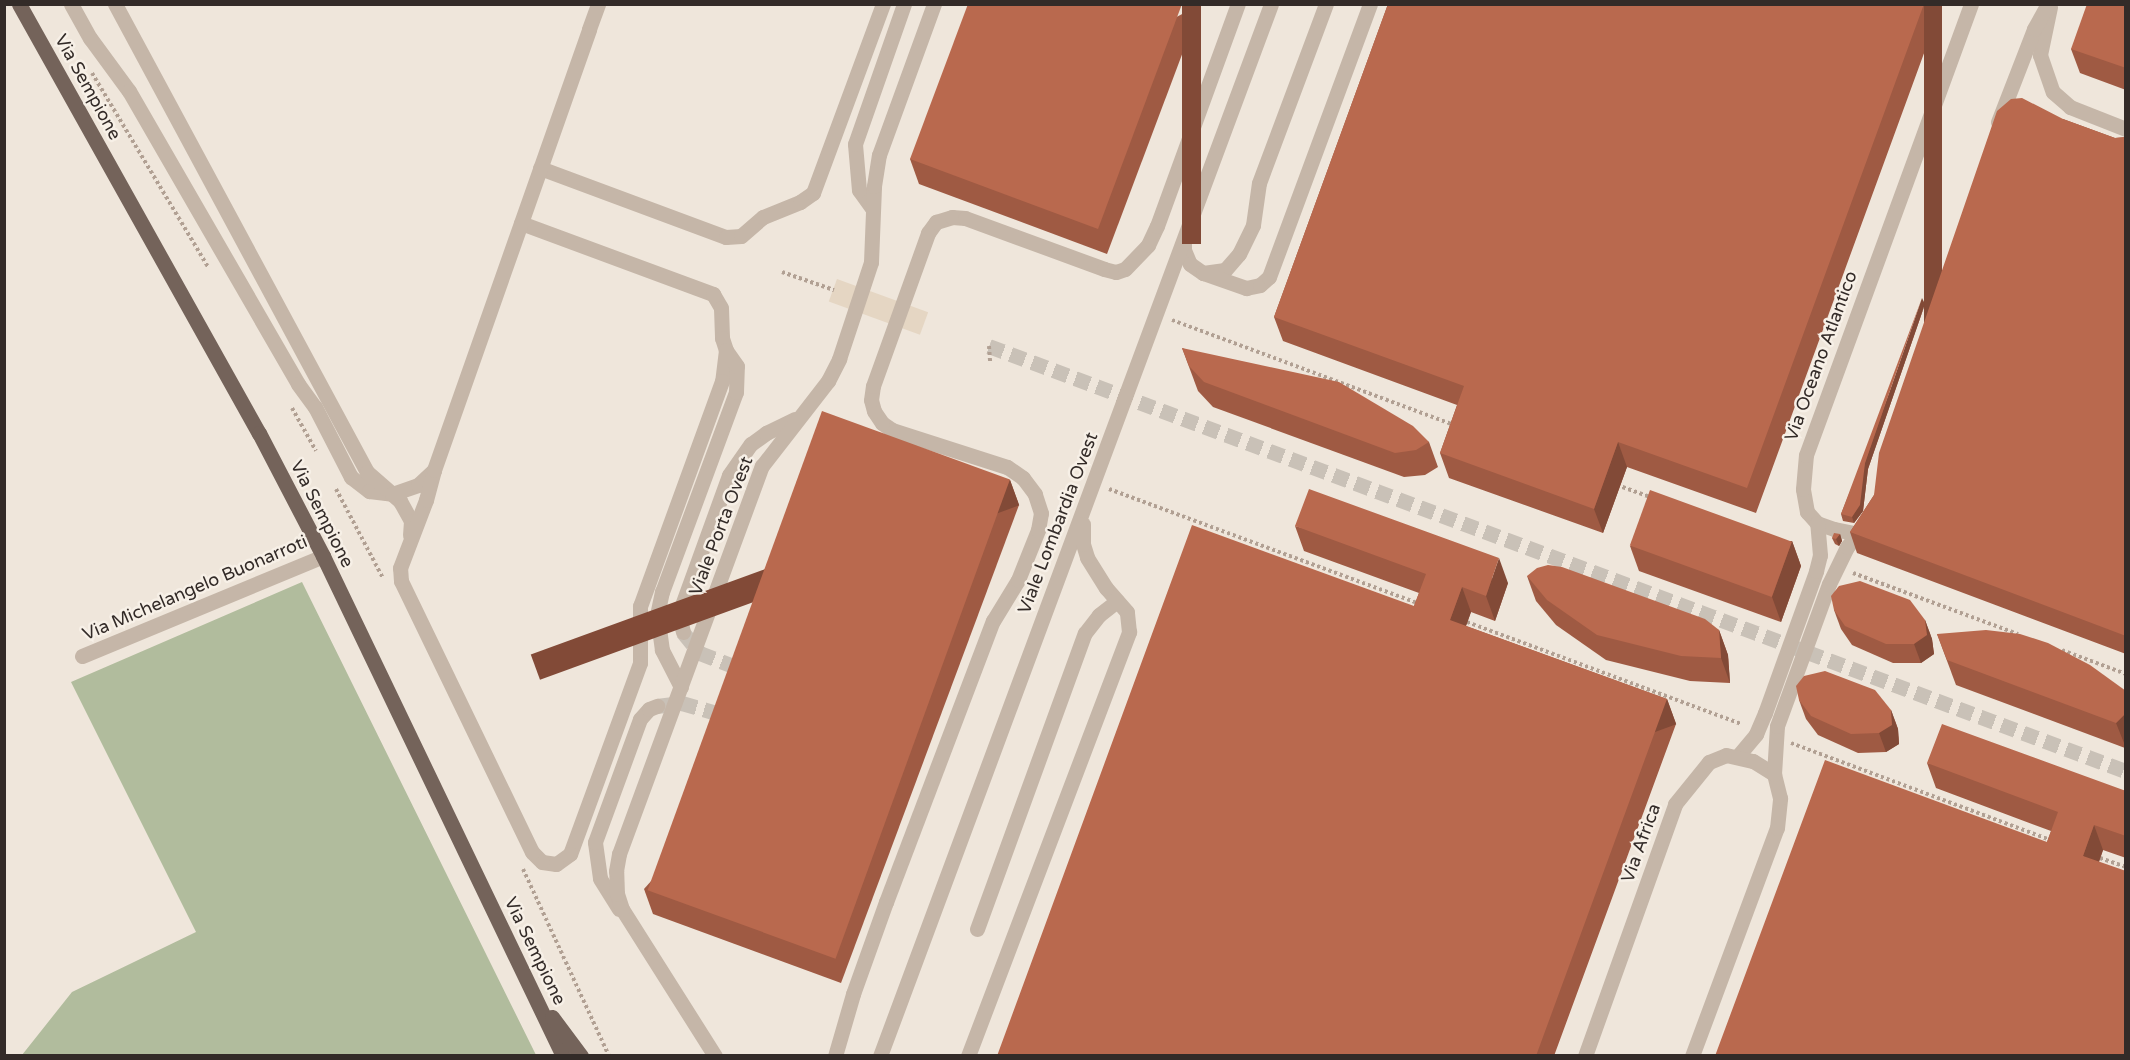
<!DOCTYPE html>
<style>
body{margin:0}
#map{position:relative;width:2130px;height:1060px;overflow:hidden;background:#efe6db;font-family:"Varela Round",sans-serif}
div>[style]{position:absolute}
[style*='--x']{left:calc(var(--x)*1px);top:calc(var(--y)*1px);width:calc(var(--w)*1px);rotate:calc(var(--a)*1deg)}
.green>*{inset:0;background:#b1bc9d}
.plaza>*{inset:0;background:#e5d6c3;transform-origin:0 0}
.minor-tunnel>*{height:15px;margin-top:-7.5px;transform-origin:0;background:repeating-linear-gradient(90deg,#c9c1b7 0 15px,transparent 0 23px)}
.path>*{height:4px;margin-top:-2px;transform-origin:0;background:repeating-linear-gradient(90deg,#b1a093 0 3px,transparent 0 6px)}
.minor>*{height:15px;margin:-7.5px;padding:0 7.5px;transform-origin:7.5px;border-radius:7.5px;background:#c5b6a8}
.major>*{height:15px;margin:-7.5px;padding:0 7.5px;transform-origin:7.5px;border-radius:7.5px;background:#74635a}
.wall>*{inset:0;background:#9f5a43}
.shaded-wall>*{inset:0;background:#824a37;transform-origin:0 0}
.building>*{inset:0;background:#b9694e;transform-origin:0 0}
span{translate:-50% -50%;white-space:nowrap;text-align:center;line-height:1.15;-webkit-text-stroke:5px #f7f0e7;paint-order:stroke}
.street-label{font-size:18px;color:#332b28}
.frame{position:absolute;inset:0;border:6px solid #332b28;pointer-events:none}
</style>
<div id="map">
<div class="green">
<i style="clip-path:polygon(302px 582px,536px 1055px,22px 1055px,72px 992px,196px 932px,71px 682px)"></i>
</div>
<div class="plaza">
<i style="left:837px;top:279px;width:97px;height:24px;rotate:20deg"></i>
</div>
<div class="minor-tunnel">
<i style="--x:989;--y:346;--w:1214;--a:20.5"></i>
<i style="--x:683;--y:632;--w:27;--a:51"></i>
<i style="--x:700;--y:653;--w:47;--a:21.1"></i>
<i style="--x:657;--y:706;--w:25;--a:-7"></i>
<i style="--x:682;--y:703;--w:47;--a:16.1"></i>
</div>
<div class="path">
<i style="--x:92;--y:73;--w:226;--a:59.1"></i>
<i style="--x:782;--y:272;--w:55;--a:19.1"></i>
<i style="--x:1172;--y:320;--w:302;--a:20.4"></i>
<i style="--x:989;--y:346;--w:16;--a:86"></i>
<i style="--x:292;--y:408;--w:49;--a:60.8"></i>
<i style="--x:1617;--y:485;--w:37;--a:20"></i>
<i style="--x:336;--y:489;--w:101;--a:62.2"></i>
<i style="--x:1109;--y:489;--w:332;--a:20.3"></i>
<i style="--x:1853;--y:573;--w:176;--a:20.3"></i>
<i style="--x:1467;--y:622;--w:293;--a:20.4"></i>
<i style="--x:2062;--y:650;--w:68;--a:20.6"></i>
<i style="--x:1791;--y:743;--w:278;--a:20.5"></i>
<i style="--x:2100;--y:858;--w:28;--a:19"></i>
<i style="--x:523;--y:869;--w:206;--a:65.3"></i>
</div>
<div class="minor">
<i style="--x:71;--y:4;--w:39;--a:61"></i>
<i style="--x:90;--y:38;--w:66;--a:53.7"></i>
<i style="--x:129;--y:91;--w:338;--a:60"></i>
<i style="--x:298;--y:384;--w:29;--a:54"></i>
<i style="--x:315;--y:407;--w:79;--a:62.8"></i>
<i style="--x:351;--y:477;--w:23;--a:38"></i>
<i style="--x:369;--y:491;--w:23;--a:7"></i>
<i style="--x:392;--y:494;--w:11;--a:41"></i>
<i style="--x:400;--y:501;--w:23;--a:61"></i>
<i style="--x:411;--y:521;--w:14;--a:94"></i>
<i style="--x:115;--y:4;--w:532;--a:61.7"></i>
<i style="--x:367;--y:472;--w:33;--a:41"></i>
<i style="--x:392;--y:494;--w:28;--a:-19"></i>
<i style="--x:418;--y:485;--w:22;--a:-43"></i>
<i style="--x:2050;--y:7;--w:49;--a:101.8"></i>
<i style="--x:2040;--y:55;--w:39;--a:71"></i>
<i style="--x:2053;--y:92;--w:23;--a:41"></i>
<i style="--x:2070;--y:107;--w:60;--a:21.4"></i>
<i style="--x:1998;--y:122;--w:100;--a:-68.8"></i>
<i style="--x:2034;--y:29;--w:29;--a:-61"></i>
<i style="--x:540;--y:168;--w:198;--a:20.4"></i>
<i style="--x:726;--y:237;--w:15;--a:-4"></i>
<i style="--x:741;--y:236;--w:29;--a:-41"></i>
<i style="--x:763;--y:217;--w:40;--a:-22"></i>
<i style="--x:800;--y:202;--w:16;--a:-35"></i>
<i style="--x:813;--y:193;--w:202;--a:-69.7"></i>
<i style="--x:872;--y:208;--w:22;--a:-126"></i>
<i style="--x:859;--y:190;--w:46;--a:-95"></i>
<i style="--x:855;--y:144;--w:148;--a:-70.7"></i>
<i style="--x:521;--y:223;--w:205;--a:20.3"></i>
<i style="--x:713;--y:294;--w:16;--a:60"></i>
<i style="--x:721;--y:308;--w:30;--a:88"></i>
<i style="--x:722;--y:338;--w:13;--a:72"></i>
<i style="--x:726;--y:350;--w:31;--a:97"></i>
<i style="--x:722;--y:381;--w:239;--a:110"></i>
<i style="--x:640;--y:606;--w:57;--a:90"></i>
<i style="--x:640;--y:663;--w:203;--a:110.1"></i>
<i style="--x:570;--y:854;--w:17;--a:144"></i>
<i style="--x:556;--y:864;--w:14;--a:-172"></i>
<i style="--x:542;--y:862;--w:14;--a:-135"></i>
<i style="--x:532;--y:852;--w:301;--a:-115.8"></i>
<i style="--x:401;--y:581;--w:13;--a:-94"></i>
<i style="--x:400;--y:568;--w:73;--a:-69.1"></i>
<i style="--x:426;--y:500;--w:31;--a:-75"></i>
<i style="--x:434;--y:470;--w:467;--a:-70.6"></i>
<i style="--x:589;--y:29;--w:27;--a:-70"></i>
<i style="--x:1184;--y:241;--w:9;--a:90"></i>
<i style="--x:1184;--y:250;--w:15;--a:67"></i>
<i style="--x:1190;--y:264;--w:16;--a:35"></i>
<i style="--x:1203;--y:273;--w:22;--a:-8"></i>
<i style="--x:1225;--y:270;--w:21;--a:-49"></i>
<i style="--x:1239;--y:254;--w:32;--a:-64"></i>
<i style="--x:1253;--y:225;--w:42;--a:-81.9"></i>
<i style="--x:1259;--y:183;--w:191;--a:-69.5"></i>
<i style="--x:1203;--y:273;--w:46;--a:19.2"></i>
<i style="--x:1246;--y:288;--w:14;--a:-12"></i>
<i style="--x:1260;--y:285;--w:12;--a:-42"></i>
<i style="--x:1269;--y:277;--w:291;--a:-69.7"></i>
<i style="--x:1859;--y:534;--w:25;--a:-169"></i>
<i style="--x:1834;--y:529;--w:18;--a:-161"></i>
<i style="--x:1817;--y:523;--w:15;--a:-132"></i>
<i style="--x:1807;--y:512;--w:23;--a:-100"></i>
<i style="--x:1803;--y:489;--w:34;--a:-85"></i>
<i style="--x:1806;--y:455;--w:480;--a:-69.9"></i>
<i style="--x:683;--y:632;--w:13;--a:-103"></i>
<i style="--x:680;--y:619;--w:14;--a:-82"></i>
<i style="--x:682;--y:605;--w:138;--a:-70.1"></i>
<i style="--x:729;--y:475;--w:38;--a:-55"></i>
<i style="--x:751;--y:444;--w:19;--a:-36"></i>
<i style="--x:766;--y:433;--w:32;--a:-26"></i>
<i style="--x:82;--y:656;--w:261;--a:-22.5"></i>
<i style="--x:681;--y:687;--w:42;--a:-117.2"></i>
<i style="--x:662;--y:650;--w:35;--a:-98"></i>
<i style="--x:657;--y:615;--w:24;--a:-78"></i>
<i style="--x:662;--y:592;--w:213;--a:-69.7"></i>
<i style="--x:736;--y:392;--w:26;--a:-88"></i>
<i style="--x:737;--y:366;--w:19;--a:-125"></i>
<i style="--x:1737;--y:757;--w:30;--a:-50"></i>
<i style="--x:1756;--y:734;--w:23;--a:-67"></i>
<i style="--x:1765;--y:713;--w:151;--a:-70.2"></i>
<i style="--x:1816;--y:571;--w:16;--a:-76"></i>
<i style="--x:1820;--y:555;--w:32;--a:-95"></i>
<i style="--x:619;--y:909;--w:36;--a:-122"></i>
<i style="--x:600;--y:878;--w:36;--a:-98"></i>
<i style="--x:595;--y:842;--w:131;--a:-69.9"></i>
<i style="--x:640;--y:719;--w:13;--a:-48"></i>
<i style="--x:649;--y:709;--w:9;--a:-21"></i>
<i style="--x:977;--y:929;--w:315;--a:-70"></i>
<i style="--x:1085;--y:633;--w:23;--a:-52"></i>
<i style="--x:1099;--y:615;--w:23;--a:-38"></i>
<i style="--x:715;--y:1056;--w:174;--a:-122.3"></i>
<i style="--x:622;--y:909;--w:16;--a:-108"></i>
<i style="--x:617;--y:894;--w:23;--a:-92"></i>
<i style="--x:616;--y:871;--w:17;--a:-80"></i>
<i style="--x:619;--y:854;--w:414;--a:-69.8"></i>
<i style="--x:762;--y:466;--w:108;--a:-52.2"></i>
<i style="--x:828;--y:381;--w:25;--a:-63"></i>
<i style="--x:839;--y:359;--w:102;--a:-71.7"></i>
<i style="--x:871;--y:262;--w:76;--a:-87.7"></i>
<i style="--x:874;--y:186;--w:31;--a:-81"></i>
<i style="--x:879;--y:155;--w:161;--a:-70"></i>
<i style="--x:835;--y:1056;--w:65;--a:-73.8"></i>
<i style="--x:853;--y:994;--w:98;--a:-70.3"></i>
<i style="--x:886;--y:902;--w:301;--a:-69.2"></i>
<i style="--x:993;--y:621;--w:48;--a:-58.6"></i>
<i style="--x:1018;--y:580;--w:54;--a:-68.2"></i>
<i style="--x:1038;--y:530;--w:17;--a:-80"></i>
<i style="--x:1041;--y:513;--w:20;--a:-108"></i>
<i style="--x:1035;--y:494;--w:20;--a:-127"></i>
<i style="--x:1023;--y:478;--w:19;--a:-145"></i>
<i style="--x:1007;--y:467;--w:121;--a:-162.2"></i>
<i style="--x:892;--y:430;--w:12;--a:-145"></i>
<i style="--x:882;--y:423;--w:14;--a:-124"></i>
<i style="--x:874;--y:411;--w:11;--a:-105"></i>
<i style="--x:871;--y:400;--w:14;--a:-82"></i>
<i style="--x:873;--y:386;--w:163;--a:-70.2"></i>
<i style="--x:928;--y:233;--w:14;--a:-54"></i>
<i style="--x:936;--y:222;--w:17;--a:-17"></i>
<i style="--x:952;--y:217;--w:13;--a:4"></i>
<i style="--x:965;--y:218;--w:148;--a:20.1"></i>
<i style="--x:1104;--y:269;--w:12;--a:14"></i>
<i style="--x:1116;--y:272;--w:9;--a:-18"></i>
<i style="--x:1125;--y:269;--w:33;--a:-46"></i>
<i style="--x:1148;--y:245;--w:21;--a:-65"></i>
<i style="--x:1157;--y:226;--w:236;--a:-70"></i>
<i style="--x:880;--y:1056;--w:1122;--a:-69.61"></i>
<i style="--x:968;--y:1056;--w:454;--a:-69.2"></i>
<i style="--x:1129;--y:632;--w:20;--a:-96"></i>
<i style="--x:1127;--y:612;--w:32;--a:-131"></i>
<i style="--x:1106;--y:588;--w:36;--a:-122"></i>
<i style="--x:1087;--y:557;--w:14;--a:-107"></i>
<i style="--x:1083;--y:544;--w:20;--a:-90"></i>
<i style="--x:1585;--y:1056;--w:268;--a:-70.3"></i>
<i style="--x:1675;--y:804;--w:54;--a:-51"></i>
<i style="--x:1709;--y:762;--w:18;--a:-22"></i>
<i style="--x:1726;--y:755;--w:28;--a:13"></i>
<i style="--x:1753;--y:761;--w:25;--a:32"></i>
<i style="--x:1692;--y:1056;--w:243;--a:-69.6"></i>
<i style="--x:1777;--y:828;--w:30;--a:-84"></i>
<i style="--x:1780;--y:798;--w:25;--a:-104"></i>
<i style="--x:1774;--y:774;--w:48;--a:-86.4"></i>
<i style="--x:1777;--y:726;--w:151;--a:-69.9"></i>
<i style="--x:1829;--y:584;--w:41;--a:-64.1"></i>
<i style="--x:1847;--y:547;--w:28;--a:-51"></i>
</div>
<div class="major">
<i style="--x:19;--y:4;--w:492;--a:60.8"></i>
<i style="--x:259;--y:433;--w:139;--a:62.5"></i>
<i style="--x:323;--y:556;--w:555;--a:64.36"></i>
<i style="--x:552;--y:1017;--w:49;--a:53.4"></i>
</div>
<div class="wall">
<i style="clip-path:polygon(1201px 4px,1107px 254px,919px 184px,910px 159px)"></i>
<i style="clip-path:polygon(1388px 4px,1942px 4px,1756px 513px,1627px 467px,1603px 533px,1449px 478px,1440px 453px,1457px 405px,1283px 341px,1274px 317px)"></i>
<i style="clip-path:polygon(2126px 4px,2126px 90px,2080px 73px,2071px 49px)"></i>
<i style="clip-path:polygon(2063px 119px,2115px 138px,2126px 137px,2126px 654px,1857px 553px,1850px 532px,1874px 495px)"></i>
<i style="clip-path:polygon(1925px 304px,1868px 469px,1863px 511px,1854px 523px,1843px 521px,1841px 514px)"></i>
<i style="clip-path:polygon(1182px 348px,1429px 442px,1438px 467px,1425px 475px,1404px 477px,1213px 407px,1198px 391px)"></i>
<i style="clip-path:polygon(1010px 480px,1019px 505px,841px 983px,653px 914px,644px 889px)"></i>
<i style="clip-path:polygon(1295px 526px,1508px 583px,1495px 621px,1471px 612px,1466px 626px,1667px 699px,1676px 724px,1554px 1056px,997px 1056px,1414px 606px,1419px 593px,1304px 551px)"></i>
<i style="clip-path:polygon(1840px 534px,1842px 541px,1839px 546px,1835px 544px,1832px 538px)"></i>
<i style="clip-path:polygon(1792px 541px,1801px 566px,1781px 622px,1639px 571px,1630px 546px)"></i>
<i style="clip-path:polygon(1527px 576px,1719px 630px,1728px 655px,1730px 683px,1690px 681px,1606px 660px,1556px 625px,1536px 601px)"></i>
<i style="clip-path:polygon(1834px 610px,1925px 620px,1932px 639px,1934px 654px,1921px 663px,1893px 663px,1852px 645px,1841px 629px)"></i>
<i style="clip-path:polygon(1937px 634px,2126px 691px,2125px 748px,1956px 685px)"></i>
<i style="clip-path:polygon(1799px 700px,1891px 710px,1898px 729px,1899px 744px,1886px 752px,1858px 753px,1818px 735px,1806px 719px)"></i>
<i style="clip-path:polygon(1927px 763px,2126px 791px,2126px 858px,2103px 850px,2099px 862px,2047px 842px,2051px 831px,1936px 788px)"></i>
</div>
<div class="shaded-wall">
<i style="left:1182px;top:4px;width:19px;height:240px"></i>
<i style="left:1924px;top:4px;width:18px;height:515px"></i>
<i style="clip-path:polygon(1922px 298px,1925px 304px,1868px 469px,1863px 511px,1854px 523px,1852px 517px,1865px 463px)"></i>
<i style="clip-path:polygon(1618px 442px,1627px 467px,1603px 533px,1594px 509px)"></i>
<i style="left:1010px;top:480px;width:27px;height:510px;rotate:70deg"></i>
<i style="clip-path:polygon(1840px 534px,1842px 541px,1839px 546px,1836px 539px)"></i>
<i style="clip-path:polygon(1792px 541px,1801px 566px,1781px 622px,1772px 597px)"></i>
<i style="clip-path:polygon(1499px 558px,1508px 583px,1495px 621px,1486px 596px)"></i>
<i style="clip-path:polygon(1462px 587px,1471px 612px,1459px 645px,1450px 620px)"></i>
<i style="clip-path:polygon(1925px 620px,1932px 639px,1934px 654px,1921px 663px,1914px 644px)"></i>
<i style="clip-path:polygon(1719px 630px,1728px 655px,1730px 683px,1721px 658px)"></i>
<i style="left:1667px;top:699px;width:27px;height:380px;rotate:70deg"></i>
<i style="clip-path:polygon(1891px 710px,1898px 729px,1899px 744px,1886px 752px,1879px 733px)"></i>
<i style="clip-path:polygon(2126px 713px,2126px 748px,2116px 723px)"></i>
<i style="clip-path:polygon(2094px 825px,2103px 850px,2092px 881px,2083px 856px)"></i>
</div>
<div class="building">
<i style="clip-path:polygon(968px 4px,1182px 4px,1098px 229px,910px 159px)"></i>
<i style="clip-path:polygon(1388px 4px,1924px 4px,1747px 488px,1618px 442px,1594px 509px,1440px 453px,1464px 386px,1274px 317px)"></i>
<i style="clip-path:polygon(2087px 4px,2126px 4px,2126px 68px,2071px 49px)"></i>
<i style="clip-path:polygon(2022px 98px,2063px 119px,2115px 138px,2126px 137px,2126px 636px,1850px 532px,1874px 495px,1879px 453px,1997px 111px,2011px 99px)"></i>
<i style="clip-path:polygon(1922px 298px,1865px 463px,1860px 505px,1852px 517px,1841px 514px)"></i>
<i style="clip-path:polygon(1182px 348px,1339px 382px,1413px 426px,1429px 442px,1416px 450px,1395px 453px,1204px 382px,1189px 366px)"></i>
<i style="left:822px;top:411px;width:200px;height:510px;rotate:20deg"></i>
<i style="clip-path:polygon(1309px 489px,1499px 558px,1486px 596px,1462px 587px,1450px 620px,1667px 699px,1536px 1056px,997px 1056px,1192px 525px,1414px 606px,1426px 574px,1295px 526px)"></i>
<i style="left:1650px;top:490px;width:151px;height:59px;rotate:20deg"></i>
<i style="clip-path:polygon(1834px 533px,1840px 534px,1836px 539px,1832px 538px)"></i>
<i style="clip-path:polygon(1548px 565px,1562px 567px,1705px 619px,1719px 630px,1721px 658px,1681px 656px,1597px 635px,1547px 600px,1527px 576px,1537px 568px)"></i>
<i style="clip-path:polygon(1860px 581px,1910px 600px,1925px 620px,1927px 635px,1914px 644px,1886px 644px,1845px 626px,1834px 610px,1831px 596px,1839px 586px)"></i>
<i style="clip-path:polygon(1986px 630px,2020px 634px,2048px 643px,2090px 665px,2126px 691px,2126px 713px,2116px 723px,1947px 660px,1937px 634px)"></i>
<i style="clip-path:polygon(1825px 671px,1875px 690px,1891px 710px,1892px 725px,1879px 733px,1851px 734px,1811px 716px,1799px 700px,1796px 686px,1804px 676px)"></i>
<i style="clip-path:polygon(1942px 724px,2126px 791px,2126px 836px,2094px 825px,2083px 856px,2126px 871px,2126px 1056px,1715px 1056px,1825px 760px,2047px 842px,2058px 812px,1927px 763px)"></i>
</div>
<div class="street-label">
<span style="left:88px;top:87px;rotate:61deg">Via Sempione</span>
<span style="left:1821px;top:356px;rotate:-70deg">Via Oceano Atlantico</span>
<span style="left:322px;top:514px;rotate:63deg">Via Sempione</span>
<span style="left:1058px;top:523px;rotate:-69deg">Viale Lombardia Ovest</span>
<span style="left:721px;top:526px;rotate:-69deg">Viale Porta Ovest</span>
<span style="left:195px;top:588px;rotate:-23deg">Via Michelangelo Buonarroti</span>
<span style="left:1641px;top:843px;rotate:-70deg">Via Africa</span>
<span style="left:535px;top:951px;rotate:64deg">Via Sempione</span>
</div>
<div class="frame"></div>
</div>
